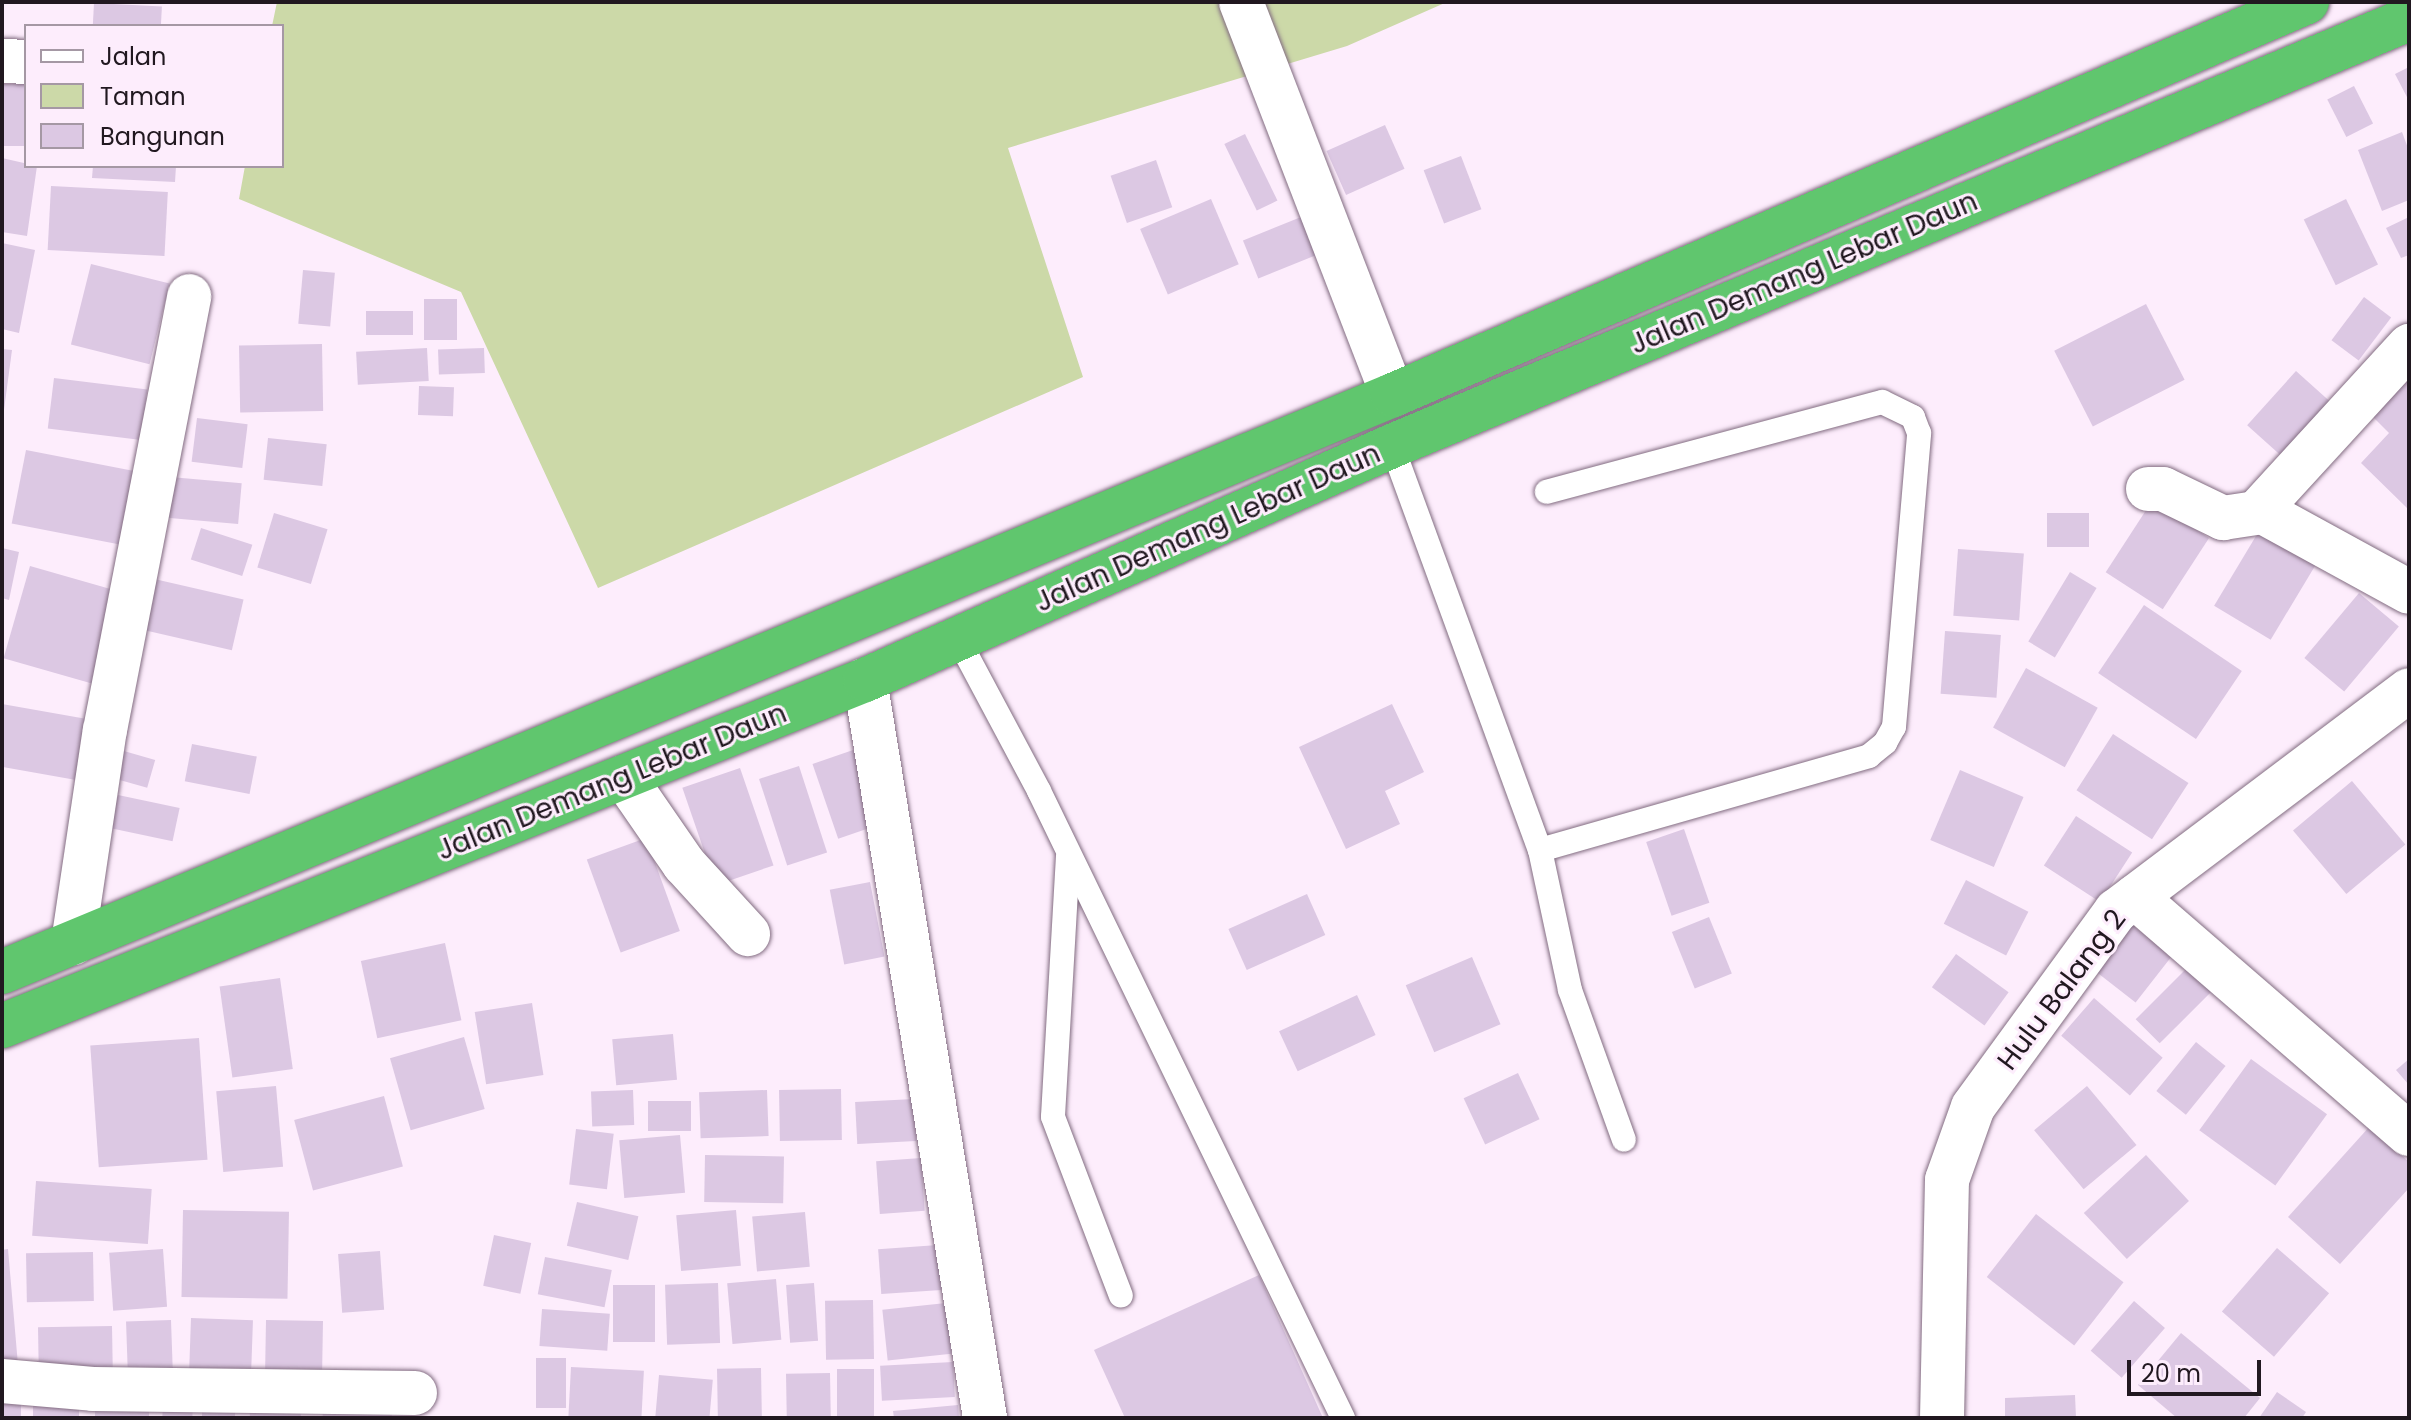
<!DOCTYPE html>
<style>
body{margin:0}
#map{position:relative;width:2411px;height:1420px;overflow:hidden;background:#fdedfc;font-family:Poppins,sans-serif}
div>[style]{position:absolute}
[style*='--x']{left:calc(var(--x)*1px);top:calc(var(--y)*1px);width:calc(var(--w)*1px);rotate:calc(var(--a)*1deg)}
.green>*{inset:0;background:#ccd9a8}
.building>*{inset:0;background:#dcc8e3;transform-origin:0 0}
.roads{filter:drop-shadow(0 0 2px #826c81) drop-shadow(0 0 2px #826c81)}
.lane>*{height:24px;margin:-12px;padding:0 12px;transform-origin:12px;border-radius:12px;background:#fff}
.street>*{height:44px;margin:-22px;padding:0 22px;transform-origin:22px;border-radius:22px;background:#fff}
.highway>*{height:44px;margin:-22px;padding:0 22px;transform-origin:22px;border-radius:22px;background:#60c66e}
span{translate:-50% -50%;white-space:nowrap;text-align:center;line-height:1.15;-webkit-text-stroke:6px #fdedfc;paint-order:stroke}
.street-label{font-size:28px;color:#211820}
.frame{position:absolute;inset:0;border:4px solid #211820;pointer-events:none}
.legend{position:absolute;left:24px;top:24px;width:260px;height:144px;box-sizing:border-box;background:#fdedfc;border:2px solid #a598a4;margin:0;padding:10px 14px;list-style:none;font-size:24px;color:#211820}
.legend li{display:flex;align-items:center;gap:16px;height:40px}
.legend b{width:40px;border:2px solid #a598a4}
.scale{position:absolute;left:2127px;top:1360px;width:134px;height:36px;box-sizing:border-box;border:4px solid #211820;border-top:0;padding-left:10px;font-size:24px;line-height:28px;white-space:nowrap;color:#211820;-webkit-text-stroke:6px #fdedfc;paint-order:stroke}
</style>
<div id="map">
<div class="green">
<i style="clip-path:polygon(277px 2px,1447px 2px,1347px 46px,1008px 148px,1083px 377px,598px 588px,461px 292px,239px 199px,245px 166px,282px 166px,282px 26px,272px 26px)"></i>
</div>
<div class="building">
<i style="left:94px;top:3px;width:68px;height:23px;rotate:3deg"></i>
<i style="clip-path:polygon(2409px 67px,2409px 101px,2395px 74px)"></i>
<i style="left:2px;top:84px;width:24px;height:62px"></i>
<i style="left:2354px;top:86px;width:42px;height:30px;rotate:63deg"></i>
<i style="left:1385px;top:125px;width:48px;height:64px;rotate:66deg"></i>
<i style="clip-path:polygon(2402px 132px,2409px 151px,2409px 200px,2382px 211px,2358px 150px)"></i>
<i style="left:1245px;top:134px;width:74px;height:23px;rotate:64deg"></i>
<i style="left:1461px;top:156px;width:57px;height:40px;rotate:69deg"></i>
<i style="clip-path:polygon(2px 158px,37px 166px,27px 236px,2px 232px)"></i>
<i style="left:1156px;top:160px;width:50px;height:48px;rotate:71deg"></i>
<i style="clip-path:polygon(93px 166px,176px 166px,175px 182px,92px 178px)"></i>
<i style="left:51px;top:186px;width:117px;height:64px;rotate:3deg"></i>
<i style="left:1211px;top:199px;width:71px;height:77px;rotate:67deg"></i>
<i style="left:2346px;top:199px;width:73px;height:47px;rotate:64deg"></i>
<i style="left:1306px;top:215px;width:41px;height:68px;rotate:68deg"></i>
<i style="clip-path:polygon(2409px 217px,2409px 255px,2401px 258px,2386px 228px)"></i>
<i style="clip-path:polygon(2px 243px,35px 250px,19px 333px,2px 329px)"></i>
<i style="left:91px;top:264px;width:81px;height:83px;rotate:14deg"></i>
<i style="left:303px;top:270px;width:32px;height:54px;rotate:5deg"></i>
<i style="left:2364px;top:297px;width:34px;height:54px;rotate:37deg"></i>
<i style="left:424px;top:299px;width:33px;height:41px"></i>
<i style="left:2146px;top:304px;width:85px;height:103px;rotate:63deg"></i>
<i style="left:413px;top:311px;width:24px;height:47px;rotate:90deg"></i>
<i style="left:322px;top:344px;width:67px;height:83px;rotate:89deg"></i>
<i style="left:427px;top:348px;width:33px;height:71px;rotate:87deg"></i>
<i style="left:484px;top:348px;width:25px;height:46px;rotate:88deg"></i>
<i style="clip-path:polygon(2px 349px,12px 350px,4px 410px,2px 410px)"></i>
<i style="clip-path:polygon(2409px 369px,2409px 506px,2407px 508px,2361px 463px,2389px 433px,2368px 412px)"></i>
<i style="left:2296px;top:371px;width:48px;height:73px;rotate:42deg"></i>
<i style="left:54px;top:378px;width:94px;height:51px;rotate:7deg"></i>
<i style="left:419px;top:386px;width:35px;height:29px;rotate:2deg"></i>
<i style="left:197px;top:418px;width:51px;height:44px;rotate:7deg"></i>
<i style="left:268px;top:438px;width:59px;height:42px;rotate:6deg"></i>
<i style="left:26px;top:450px;width:114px;height:75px;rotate:11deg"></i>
<i style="left:159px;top:476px;width:83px;height:41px;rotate:5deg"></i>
<i style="left:2152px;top:501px;width:68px;height:85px;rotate:33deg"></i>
<i style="left:274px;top:513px;width:56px;height:57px;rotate:17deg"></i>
<i style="left:2089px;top:513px;width:34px;height:42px;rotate:90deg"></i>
<i style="left:2262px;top:526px;width:66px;height:93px;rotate:31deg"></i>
<i style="left:201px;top:528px;width:54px;height:33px;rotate:18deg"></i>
<i style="clip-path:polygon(2px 548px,19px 552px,9px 600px,2px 598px)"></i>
<i style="left:1958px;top:549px;width:66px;height:67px;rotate:4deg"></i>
<i style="left:30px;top:566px;width:100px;height:96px;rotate:16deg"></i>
<i style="left:2070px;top:572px;width:31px;height:81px;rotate:31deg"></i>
<i style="left:150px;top:578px;width:96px;height:52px;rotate:13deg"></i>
<i style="left:2359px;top:593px;width:52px;height:85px;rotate:40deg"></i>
<i style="left:2144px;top:605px;width:118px;height:82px;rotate:34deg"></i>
<i style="left:1945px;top:631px;width:56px;height:63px;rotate:4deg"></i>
<i style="left:2026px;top:668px;width:82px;height:68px;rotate:29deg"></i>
<i style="left:2px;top:704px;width:89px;height:62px;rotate:10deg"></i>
<i style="clip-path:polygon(1392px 704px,1424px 772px,1385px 791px,1400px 824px,1346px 849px,1299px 747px)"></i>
<i style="left:2113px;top:734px;width:90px;height:67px;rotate:33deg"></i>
<i style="left:192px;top:744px;width:66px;height:38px;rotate:11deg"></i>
<i style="left:110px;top:747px;width:47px;height:29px;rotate:16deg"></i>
<i style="left:856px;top:749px;width:79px;height:46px;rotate:71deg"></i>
<i style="left:799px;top:766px;width:91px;height:42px;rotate:72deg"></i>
<i style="left:740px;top:768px;width:103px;height:61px;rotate:71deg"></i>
<i style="left:1960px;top:770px;width:69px;height:76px;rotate:23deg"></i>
<i style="left:2352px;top:781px;width:83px;height:77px;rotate:50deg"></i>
<i style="left:118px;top:795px;width:63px;height:34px;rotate:12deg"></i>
<i style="left:2076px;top:816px;width:67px;height:59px;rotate:33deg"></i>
<i style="left:1684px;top:829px;width:78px;height:40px;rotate:71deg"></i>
<i style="left:646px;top:838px;width:99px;height:63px;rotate:70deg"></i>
<i style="left:1966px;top:880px;width:70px;height:49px;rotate:27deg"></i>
<i style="left:870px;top:882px;width:76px;height:41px;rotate:79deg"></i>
<i style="left:1307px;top:894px;width:45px;height:86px;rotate:66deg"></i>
<i style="left:1709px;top:917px;width:61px;height:40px;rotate:68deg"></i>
<i style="left:2127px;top:921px;width:57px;height:59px;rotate:38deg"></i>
<i style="left:445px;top:943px;width:79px;height:86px;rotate:78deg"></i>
<i style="left:1956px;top:954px;width:65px;height:41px;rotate:36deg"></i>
<i style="left:1472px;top:957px;width:73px;height:72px;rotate:67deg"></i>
<i style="left:2188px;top:967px;width:34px;height:74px;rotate:45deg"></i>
<i style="left:280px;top:978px;width:92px;height:61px;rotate:82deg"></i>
<i style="left:1357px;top:995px;width:44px;height:86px;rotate:65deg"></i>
<i style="left:2094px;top:998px;width:91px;height:50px;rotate:41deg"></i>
<i style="left:532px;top:1003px;width:73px;height:58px;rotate:81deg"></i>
<i style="left:673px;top:1034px;width:46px;height:61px;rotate:85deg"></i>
<i style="left:464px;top:1037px;width:75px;height:77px;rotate:74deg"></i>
<i style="left:199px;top:1038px;width:122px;height:109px;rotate:86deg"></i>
<i style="left:2196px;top:1042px;width:38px;height:63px;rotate:39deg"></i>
<i style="left:2251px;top:1059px;width:94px;height:88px;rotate:36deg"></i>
<i style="clip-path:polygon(2409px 1059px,2409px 1085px,2396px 1070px)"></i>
<i style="left:1518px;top:1073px;width:51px;height:60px;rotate:65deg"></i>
<i style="left:276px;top:1086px;width:81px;height:60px;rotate:85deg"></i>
<i style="left:2087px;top:1086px;width:77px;height:69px;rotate:50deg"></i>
<i style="left:841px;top:1089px;width:51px;height:62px;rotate:89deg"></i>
<i style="left:633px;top:1090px;width:35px;height:42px;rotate:88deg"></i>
<i style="left:767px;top:1090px;width:46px;height:68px;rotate:88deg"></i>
<i style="left:384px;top:1096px;width:73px;height:93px;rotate:75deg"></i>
<i style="left:914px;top:1099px;width:42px;height:59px;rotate:87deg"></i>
<i style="left:648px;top:1101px;width:43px;height:30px"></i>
<i style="clip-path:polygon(2370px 1126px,2409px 1162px,2409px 1188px,2340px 1264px,2288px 1217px)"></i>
<i style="left:576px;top:1129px;width:38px;height:56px;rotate:7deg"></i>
<i style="left:680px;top:1135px;width:58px;height:61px;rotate:85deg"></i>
<i style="left:705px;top:1155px;width:79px;height:47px;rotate:1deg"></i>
<i style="left:2146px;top:1155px;width:63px;height:85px;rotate:47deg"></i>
<i style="left:921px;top:1158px;width:53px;height:45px;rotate:86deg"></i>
<i style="left:36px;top:1181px;width:116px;height:55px;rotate:4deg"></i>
<i style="left:577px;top:1202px;width:63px;height:45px;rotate:13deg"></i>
<i style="left:183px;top:1210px;width:106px;height:87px;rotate:1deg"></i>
<i style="left:736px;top:1210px;width:56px;height:60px;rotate:85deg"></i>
<i style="left:805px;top:1212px;width:55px;height:53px;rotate:85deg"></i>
<i style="left:2036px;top:1214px;width:111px;height:80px;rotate:38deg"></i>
<i style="left:494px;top:1235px;width:38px;height:52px;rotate:12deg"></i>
<i style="left:938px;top:1245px;width:45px;height:60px;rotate:86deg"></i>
<i style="left:2277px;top:1248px;width:69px;height:84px;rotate:41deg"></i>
<i style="clip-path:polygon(8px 1249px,18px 1365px,2px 1367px,2px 1250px)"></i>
<i style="left:163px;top:1249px;width:58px;height:54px;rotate:86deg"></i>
<i style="left:380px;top:1251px;width:59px;height:42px;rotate:86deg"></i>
<i style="left:93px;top:1252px;width:49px;height:67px;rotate:89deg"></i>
<i style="left:545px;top:1257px;width:68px;height:38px;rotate:11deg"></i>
<i style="clip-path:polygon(1259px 1275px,1323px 1418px,1125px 1418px,1094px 1350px)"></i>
<i style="left:776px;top:1279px;width:61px;height:49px;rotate:85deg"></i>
<i style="left:718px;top:1283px;width:60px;height:53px;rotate:88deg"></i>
<i style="left:814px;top:1283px;width:58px;height:28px;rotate:86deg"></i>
<i style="left:613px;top:1285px;width:42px;height:57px"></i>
<i style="left:873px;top:1300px;width:59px;height:48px;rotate:89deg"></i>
<i style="left:2134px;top:1301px;width:41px;height:66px;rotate:41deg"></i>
<i style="left:946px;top:1303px;width:51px;height:64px;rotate:84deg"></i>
<i style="left:542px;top:1309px;width:68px;height:37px;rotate:4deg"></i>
<i style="left:191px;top:1318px;width:62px;height:57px;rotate:2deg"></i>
<i style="left:171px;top:1320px;width:56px;height:45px;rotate:88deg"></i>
<i style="left:266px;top:1320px;width:57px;height:68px;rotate:1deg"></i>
<i style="left:112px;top:1326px;width:49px;height:74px;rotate:89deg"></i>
<i style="clip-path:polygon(2181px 1333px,2260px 1398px,2244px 1418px,2177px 1418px,2138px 1385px)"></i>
<i style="left:536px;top:1358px;width:30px;height:50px"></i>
<i style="left:953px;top:1362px;width:35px;height:73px;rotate:87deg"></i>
<i style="left:571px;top:1367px;width:73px;height:50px;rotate:3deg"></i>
<i style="left:761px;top:1368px;width:50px;height:44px;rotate:89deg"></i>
<i style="left:837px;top:1369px;width:37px;height:49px"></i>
<i style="left:830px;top:1373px;width:45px;height:44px;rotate:89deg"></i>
<i style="left:659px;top:1375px;width:54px;height:43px;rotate:5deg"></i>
<i style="left:2px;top:1389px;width:19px;height:29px"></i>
<i style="clip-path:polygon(2277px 1392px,2306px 1412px,2302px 1418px,2259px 1418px)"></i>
<i style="left:33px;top:1395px;width:46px;height:23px"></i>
<i style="clip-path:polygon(2075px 1395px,2076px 1418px,2005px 1418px,2005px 1398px)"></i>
<i style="left:95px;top:1397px;width:54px;height:21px"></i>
<i style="clip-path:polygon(300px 1398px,301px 1418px,250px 1418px,249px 1401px)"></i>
<i style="left:163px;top:1399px;width:30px;height:19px;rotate:2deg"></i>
<i style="clip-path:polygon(958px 1405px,959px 1418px,894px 1418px,893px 1411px)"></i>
<i style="clip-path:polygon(391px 1406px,392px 1418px,323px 1418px,322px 1409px)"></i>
<i style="clip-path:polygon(235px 1409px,235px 1418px,202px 1418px,202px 1411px)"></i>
</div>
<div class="roads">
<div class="lane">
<i style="--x:1392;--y:446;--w:430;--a:69.9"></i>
<i style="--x:1540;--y:850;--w:143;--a:77.9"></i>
<i style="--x:1570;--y:990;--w:159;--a:70.2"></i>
<i style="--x:958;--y:639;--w:172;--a:61.9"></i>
<i style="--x:1039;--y:791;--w:697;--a:64.13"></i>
<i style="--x:1540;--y:850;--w:342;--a:-15.9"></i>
<i style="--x:1869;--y:756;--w:21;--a:-39"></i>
<i style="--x:1885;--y:743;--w:18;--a:-61"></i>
<i style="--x:1894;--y:727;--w:295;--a:-85.1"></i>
<i style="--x:1919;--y:433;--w:17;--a:-111"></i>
<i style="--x:1913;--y:417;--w:34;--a:-154"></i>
<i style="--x:1882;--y:402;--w:347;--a:165"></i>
<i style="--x:1068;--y:856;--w:261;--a:93.3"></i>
<i style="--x:1053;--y:1117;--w:191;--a:69.2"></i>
</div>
<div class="street">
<i style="--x:1241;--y:2;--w:421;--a:68.9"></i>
<i style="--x:2;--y:61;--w:24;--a:2"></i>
<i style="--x:2148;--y:489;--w:15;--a:0"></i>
<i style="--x:2163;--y:489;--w:67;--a:25.8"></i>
<i style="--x:2223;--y:518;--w:40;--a:-8.5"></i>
<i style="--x:2263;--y:512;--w:166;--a:28.7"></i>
<i style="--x:2258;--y:511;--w:224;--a:-47.5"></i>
<i style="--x:865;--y:680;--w:748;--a:80.76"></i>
<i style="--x:624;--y:777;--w:106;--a:55.4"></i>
<i style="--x:684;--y:864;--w:95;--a:47.6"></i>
<i style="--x:2135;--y:897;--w:362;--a:40.9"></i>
<i style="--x:73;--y:943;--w:215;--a:-81.5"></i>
<i style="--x:105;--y:730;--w:442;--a:-79"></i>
<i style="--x:2;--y:1381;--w:91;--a:5"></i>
<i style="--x:93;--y:1389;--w:322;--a:0.7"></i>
<i style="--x:1942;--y:1418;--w:238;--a:-88.8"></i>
<i style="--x:1947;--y:1180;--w:77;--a:-70.4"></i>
<i style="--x:1973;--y:1107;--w:243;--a:-53.9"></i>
<i style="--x:2116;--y:911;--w:367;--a:-37"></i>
</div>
<div class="highway">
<i style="--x:2;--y:972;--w:1506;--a:-22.53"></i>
<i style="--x:1393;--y:395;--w:995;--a:-23.27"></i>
<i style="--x:2;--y:1026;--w:930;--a:-21.85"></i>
<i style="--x:865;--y:680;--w:577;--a:-23.94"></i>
<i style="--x:1392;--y:446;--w:1103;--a:-22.78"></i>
</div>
</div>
<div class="street-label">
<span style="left:1804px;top:273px;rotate:-23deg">Jalan Demang Lebar Daun</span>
<span style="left:1208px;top:528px;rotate:-24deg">Jalan Demang Lebar Daun</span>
<span style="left:612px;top:782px;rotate:-22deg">Jalan Demang Lebar Daun</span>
<span style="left:2062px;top:990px;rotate:-53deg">Hulu Balang 2</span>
</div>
<div class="frame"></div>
<ul class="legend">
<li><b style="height:10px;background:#fff"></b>Jalan</li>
<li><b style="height:22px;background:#ccd9a8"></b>Taman</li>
<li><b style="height:22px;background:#dcc8e3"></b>Bangunan</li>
</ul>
<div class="scale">20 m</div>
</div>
